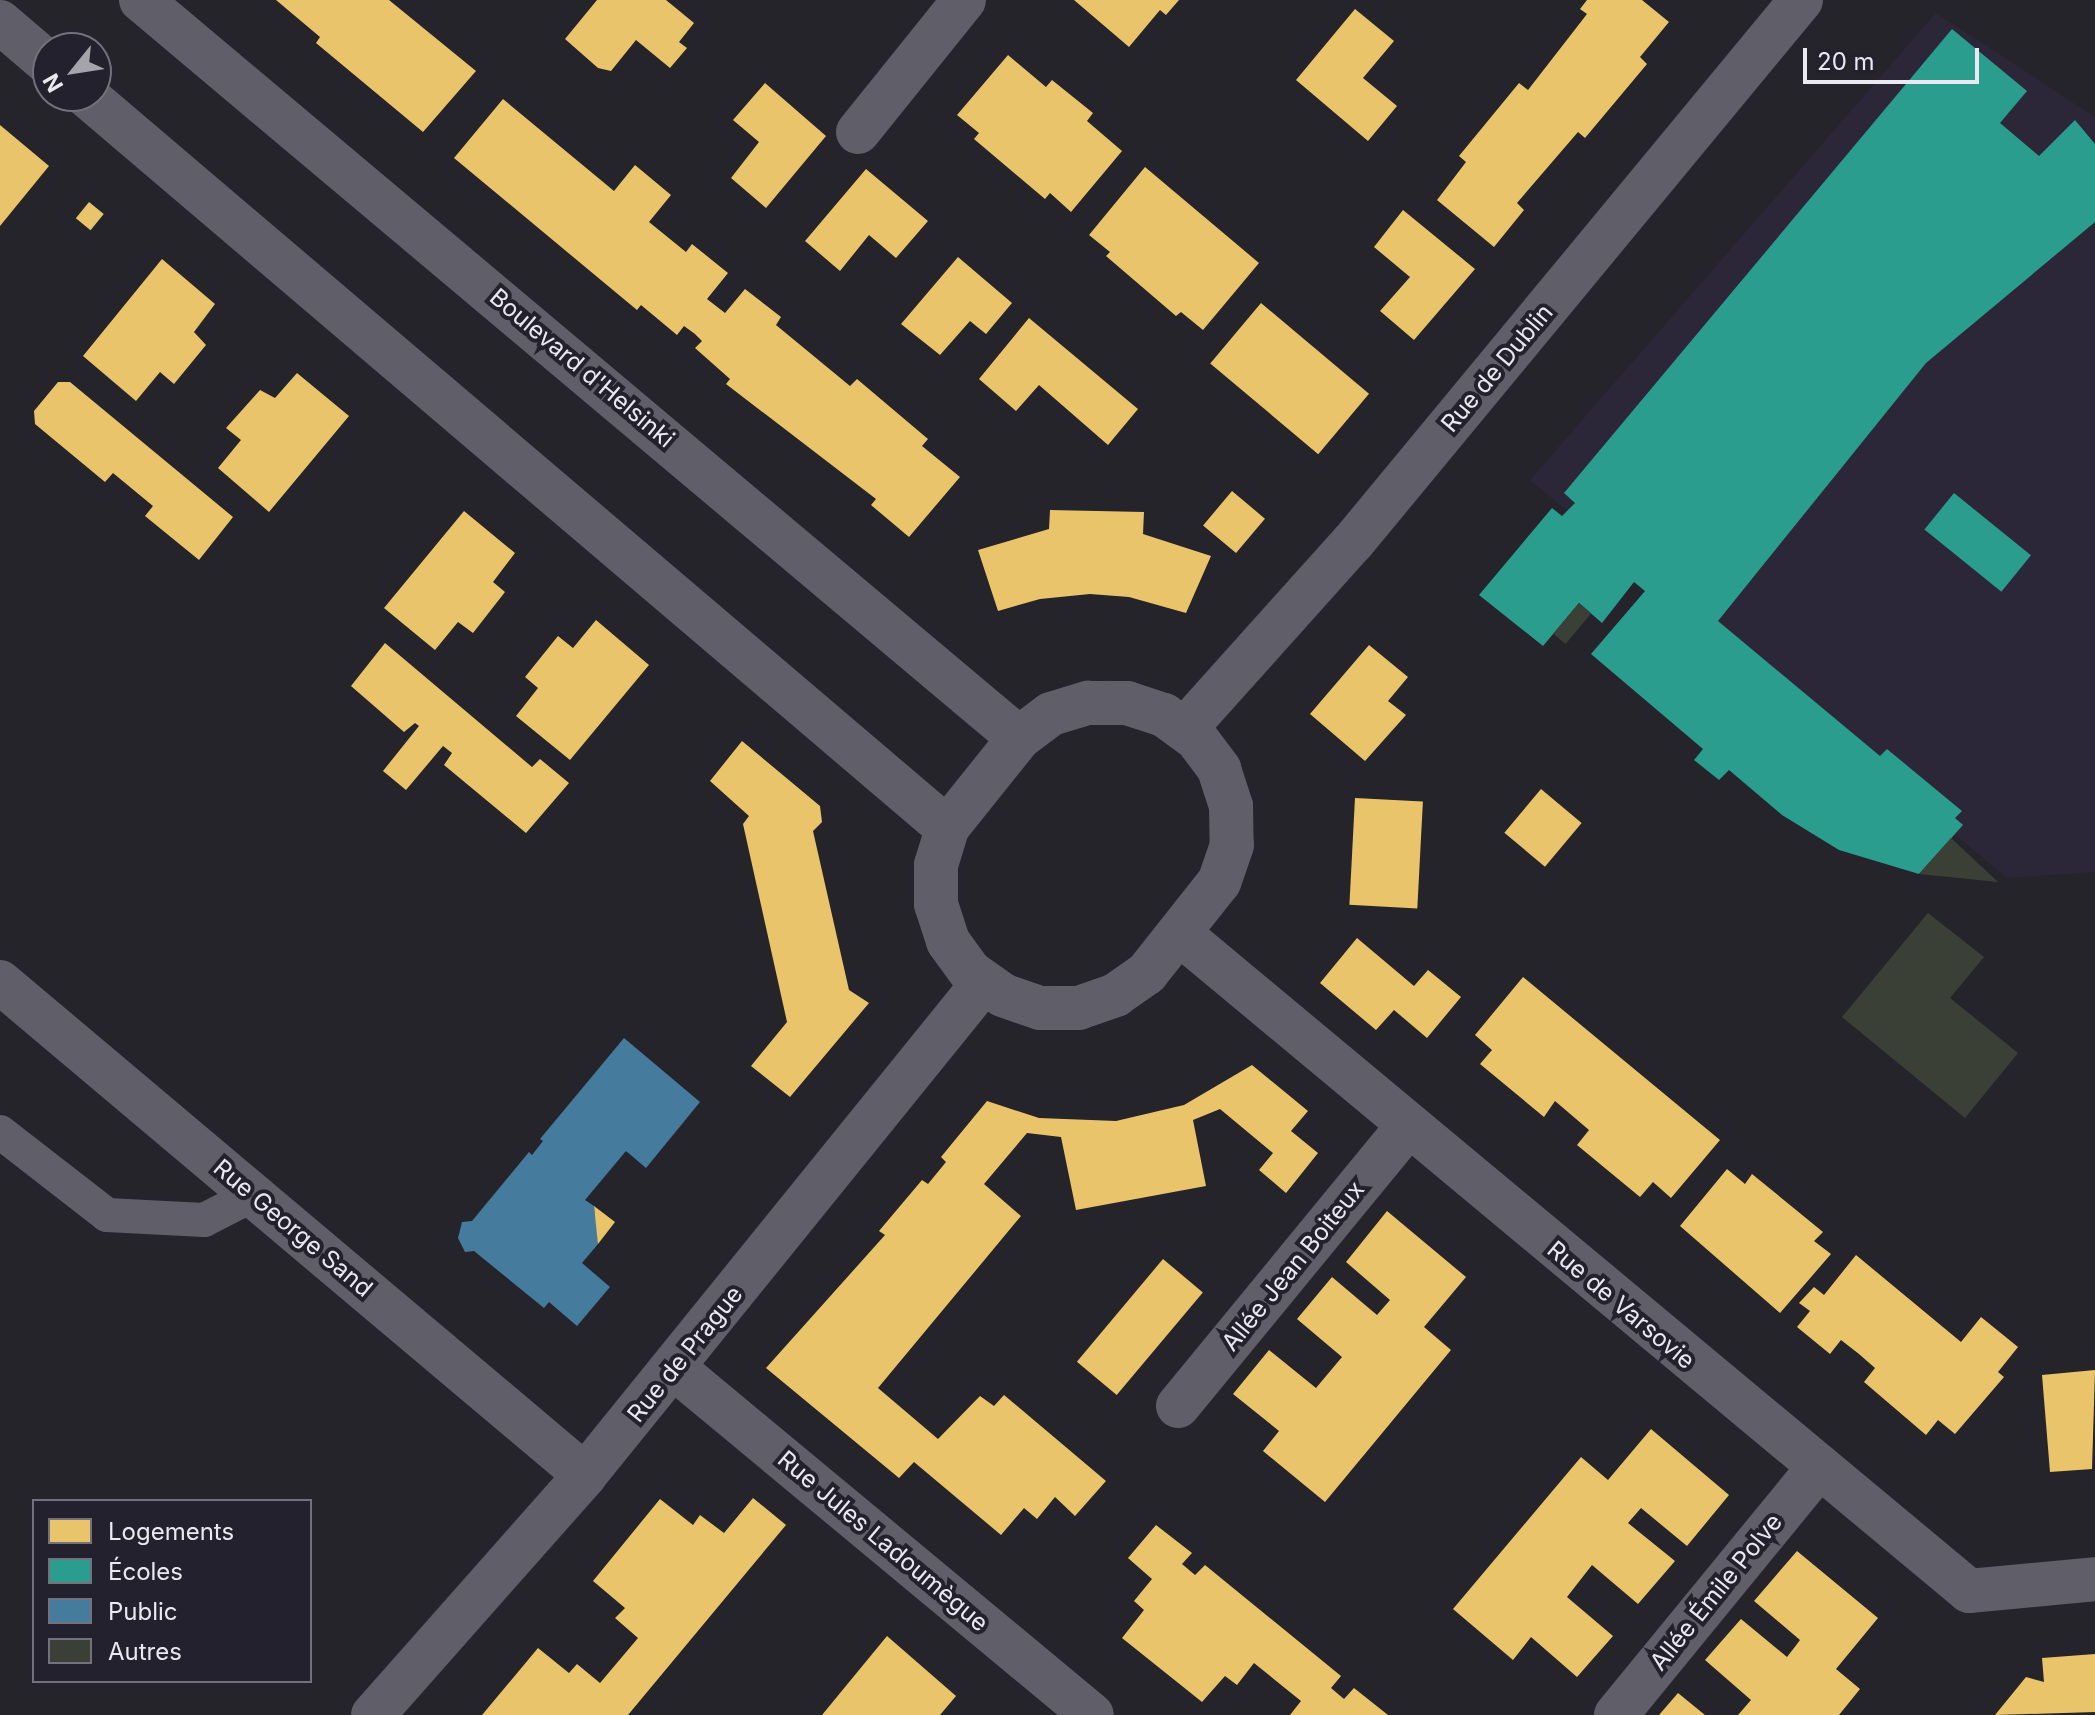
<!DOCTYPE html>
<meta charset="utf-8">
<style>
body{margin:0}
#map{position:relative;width:2095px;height:1715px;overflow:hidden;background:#25242b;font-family:Inter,sans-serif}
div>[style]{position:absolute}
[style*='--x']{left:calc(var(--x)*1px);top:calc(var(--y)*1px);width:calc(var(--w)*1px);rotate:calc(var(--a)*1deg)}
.built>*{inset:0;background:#2b2738}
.homes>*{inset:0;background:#e9c46a;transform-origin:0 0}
.schools>*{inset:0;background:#2a9d8f;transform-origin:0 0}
.public>*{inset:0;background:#457b9d}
.building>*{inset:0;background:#3b4036;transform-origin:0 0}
.service>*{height:34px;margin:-17px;padding:0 17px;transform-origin:17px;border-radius:17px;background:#605e69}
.minor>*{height:44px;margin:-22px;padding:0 22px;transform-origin:22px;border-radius:22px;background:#605e69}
span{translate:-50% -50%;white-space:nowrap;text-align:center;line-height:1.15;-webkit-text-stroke:8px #24212e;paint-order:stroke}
.street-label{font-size:24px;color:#eae9f1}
.legend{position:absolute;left:32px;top:1499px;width:280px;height:184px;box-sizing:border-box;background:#24212e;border:2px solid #73717c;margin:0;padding:10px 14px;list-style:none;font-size:24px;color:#eae9f1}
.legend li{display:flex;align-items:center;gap:16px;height:40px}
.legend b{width:40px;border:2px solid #73717c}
.north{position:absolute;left:32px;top:32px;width:80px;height:80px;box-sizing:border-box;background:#24212e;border:2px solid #73717c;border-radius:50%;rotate:240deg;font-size:22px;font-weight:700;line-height:32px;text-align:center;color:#eae9f1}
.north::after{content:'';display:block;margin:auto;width:28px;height:36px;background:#a5a4ac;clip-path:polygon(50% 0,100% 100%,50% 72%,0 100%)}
.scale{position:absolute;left:1803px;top:48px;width:176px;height:36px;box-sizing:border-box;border:4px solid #eae9f1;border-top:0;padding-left:10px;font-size:24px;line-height:28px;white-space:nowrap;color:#eae9f1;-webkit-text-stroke:6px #24212e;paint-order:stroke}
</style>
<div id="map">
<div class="built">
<i style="clip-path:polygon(1936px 13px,2095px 117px,2095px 872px,2007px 878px,1530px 480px)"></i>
</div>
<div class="homes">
<i style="clip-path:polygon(276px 0,389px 0,476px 71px,423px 132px,316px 43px,320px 37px)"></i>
<i style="clip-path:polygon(597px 0,666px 0,694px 23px,679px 42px,687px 48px,670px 68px,636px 40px,611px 71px,598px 68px,565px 39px)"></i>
<i style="clip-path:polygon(1074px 0,1179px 0,1166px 15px,1160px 10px,1129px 47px)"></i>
<i style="clip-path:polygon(1587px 0,1642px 0,1669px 22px,1640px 57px,1647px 64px,1585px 138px,1578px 132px,1517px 203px,1524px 210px,1494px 247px,1437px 200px,1466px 162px,1459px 156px,1519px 83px,1528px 90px,1587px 14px,1580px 9px)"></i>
<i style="clip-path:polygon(1355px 9px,1394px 41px,1363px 78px,1397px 106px,1368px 141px,1296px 80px)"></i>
<i style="clip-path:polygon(1008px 55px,1046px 87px,1052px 80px,1093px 113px,1087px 121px,1122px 151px,1071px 212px,1050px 193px,1045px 199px,974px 139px,979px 133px,957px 115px)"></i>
<i style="clip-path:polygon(765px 83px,826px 136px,766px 208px,731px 178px,759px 142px,733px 120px)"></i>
<i style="clip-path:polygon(503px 99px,614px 191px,635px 165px,671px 195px,649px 222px,686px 252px,692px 244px,728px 273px,707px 299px,725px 313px,745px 289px,781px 317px,776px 325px,850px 386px,857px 379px,928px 439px,922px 446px,960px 477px,909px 537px,871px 505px,876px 499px,726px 384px,730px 379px,695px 348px,702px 341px,695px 334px,684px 326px,677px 335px,641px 305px,637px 310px,454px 158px)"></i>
<i style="clip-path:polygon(0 125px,49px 166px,0 226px)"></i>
<i style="clip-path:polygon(1145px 167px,1259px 263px,1203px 330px,1181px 312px,1176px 316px,1106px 256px,1110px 252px,1089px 235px)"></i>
<i style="clip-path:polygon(866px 169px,928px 221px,896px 258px,869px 235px,840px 271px,805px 241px)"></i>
<i style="left:89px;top:202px;width:19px;height:21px;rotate:39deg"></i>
<i style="clip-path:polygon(1403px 210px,1475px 269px,1414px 340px,1380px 311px,1410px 277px,1374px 247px)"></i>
<i style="clip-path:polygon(958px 257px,1012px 303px,986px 334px,970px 321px,940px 355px,901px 324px)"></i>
<i style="clip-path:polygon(162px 259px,215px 304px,194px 332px,206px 345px,174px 384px,160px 372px,136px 401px,83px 356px)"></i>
<i style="left:1261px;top:303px;width:141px;height:79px;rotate:40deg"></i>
<i style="clip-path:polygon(1029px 318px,1138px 409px,1108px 445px,1039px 385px,1016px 411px,979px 379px)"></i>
<i style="clip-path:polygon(297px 373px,349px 416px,269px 512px,218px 468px,241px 440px,226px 428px,260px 390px,275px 398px)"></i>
<i style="clip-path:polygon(58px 382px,70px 382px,233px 517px,199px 560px,145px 516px,153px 506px,113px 473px,105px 482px,35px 424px,34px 411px)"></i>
<i style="left:1232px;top:491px;width:43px;height:45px;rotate:40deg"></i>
<i style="clip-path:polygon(1050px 510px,1144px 512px,1143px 534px,1211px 556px,1186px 613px,1129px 597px,1090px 594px,1040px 599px,998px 611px,978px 550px,1049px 529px)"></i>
<i style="clip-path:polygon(464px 511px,515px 553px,493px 582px,505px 592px,473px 633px,458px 622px,435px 650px,384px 608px)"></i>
<i style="clip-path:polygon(596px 620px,649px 665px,570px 760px,516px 716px,538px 688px,525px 677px,558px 636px,573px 648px)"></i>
<i style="clip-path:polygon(385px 643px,532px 767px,540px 759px,569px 783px,526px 833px,444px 765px,452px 753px,443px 746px,406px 790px,383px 771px,419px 726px,415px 723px,404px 732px,351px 686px)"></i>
<i style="clip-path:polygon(1369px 645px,1408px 677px,1388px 701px,1406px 715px,1365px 761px,1310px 714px)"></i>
<i style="clip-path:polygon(742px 741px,820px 806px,822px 822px,813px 831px,849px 990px,869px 1003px,790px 1097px,751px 1066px,787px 1022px,743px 824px,749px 816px,710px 781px)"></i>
<i style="left:1541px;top:789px;width:53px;height:57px;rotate:40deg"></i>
<i style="left:1355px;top:798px;width:68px;height:107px;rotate:3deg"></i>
<i style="clip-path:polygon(1357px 938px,1414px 986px,1428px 970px,1461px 997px,1427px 1038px,1394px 1010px,1376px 1030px,1320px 983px)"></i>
<i style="clip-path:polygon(1523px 977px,1720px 1140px,1671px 1198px,1653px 1182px,1640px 1197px,1577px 1145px,1589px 1130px,1555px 1101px,1544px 1117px,1480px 1064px,1492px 1050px,1475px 1035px)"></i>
<i style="clip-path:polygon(1252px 1065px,1308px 1111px,1291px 1131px,1318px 1153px,1286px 1193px,1259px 1170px,1273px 1153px,1220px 1109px,1193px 1120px,1206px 1186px,1076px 1210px,1061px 1137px,1027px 1133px,984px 1184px,1021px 1216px,878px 1388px,938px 1439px,980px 1396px,994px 1406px,1004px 1395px,1106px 1481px,1075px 1516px,1055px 1497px,1037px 1519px,1024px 1508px,1001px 1535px,914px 1462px,899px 1478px,766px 1368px,885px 1235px,879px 1231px,922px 1180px,928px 1184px,946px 1162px,941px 1157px,987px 1101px,1039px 1118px,1116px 1121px,1184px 1105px)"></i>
<i style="clip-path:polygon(1727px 1169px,1745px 1184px,1752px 1174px,1823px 1232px,1814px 1241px,1831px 1254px,1780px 1313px,1680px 1226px)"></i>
<i style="clip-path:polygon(594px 1206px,615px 1222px,598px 1244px,596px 1242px)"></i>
<i style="clip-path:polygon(1387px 1211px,1466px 1277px,1424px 1327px,1451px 1350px,1325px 1502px,1263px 1451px,1279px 1431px,1233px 1394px,1269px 1350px,1316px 1388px,1342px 1357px,1297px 1319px,1332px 1277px,1377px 1315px,1390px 1300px,1346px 1262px)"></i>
<i style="clip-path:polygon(1856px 1255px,1961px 1342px,1981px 1317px,2018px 1347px,1998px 1372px,2004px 1377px,1955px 1434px,1938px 1420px,1926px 1435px,1864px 1382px,1875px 1368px,1859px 1354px,1841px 1340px,1830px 1354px,1797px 1327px,1810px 1311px,1799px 1303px,1814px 1287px,1824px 1295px)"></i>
<i style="left:1163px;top:1259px;width:52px;height:134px;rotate:40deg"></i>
<i style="clip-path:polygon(2095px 1370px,2092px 1469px,2050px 1472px,2042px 1375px)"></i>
<i style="clip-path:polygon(1651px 1429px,1729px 1495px,1687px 1546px,1641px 1508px,1628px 1523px,1675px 1561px,1638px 1604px,1592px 1565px,1567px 1597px,1613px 1636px,1577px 1677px,1531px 1637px,1513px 1660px,1453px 1609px,1581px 1457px,1608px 1480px)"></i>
<i style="clip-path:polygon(753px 1498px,786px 1525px,628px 1715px,482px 1715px,538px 1648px,569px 1673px,577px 1664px,600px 1683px,638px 1638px,615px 1618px,625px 1608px,593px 1581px,660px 1499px,693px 1525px,700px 1515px,724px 1533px)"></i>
<i style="clip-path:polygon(1156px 1525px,1192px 1553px,1182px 1564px,1195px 1575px,1205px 1565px,1341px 1676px,1331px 1688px,1344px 1699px,1354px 1688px,1388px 1715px,1290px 1715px,1301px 1701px,1254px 1663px,1237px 1685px,1225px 1676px,1202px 1702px,1122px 1638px,1144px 1610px,1134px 1601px,1152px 1579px,1128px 1558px)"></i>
<i style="clip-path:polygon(1797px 1551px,1878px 1618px,1836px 1669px,1860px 1689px,1839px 1715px,1738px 1715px,1751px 1700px,1705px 1660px,1741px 1619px,1787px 1657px,1794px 1648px,1800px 1640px,1754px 1601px)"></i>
<i style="clip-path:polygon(887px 1636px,956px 1696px,940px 1715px,822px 1715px)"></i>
<i style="clip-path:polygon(2095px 1654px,2095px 1712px,1995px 1715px,2026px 1677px,2044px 1682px,2042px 1658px)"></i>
<i style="clip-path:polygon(1678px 1693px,1705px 1715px,1659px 1715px)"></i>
</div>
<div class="schools">
<i style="clip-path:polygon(1952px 29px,2027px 91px,2000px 123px,2039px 156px,2075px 120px,2095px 144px,2095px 222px,1926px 363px,1718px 621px,1880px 756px,1887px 749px,1962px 811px,1955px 818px,1963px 825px,1919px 874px,1839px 850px,1782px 815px,1729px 770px,1719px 780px,1694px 760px,1703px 749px,1591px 654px,1645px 591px,1634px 582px,1602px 623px,1579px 603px,1543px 646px,1479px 595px,1552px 508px,1562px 516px,1575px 503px,1564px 493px)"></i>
<i style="left:1954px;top:493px;width:99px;height:47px;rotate:39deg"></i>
</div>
<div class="public">
<i style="clip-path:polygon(624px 1038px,700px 1102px,646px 1168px,626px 1151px,585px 1200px,594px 1206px,598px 1244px,582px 1263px,610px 1287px,577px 1326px,549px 1302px,544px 1308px,474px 1251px,465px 1252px,458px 1238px,462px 1222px,472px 1221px,529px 1152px,532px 1155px,543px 1141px,540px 1139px)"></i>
</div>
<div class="building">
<i style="left:1579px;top:603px;width:16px;height:40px;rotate:40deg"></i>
<i style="clip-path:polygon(1951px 838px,1998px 882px,1919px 874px)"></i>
<i style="clip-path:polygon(1928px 913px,1984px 957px,1950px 998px,2018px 1053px,1965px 1118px,1842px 1017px)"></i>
</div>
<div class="service">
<i style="--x:0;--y:1132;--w:135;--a:37.8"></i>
<i style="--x:107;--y:1215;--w:97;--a:3"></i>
<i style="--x:204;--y:1220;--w:55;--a:-27"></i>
</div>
<div class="minor">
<i style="--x:141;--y:0;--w:1147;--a:40.05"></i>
<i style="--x:0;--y:22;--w:63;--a:40.5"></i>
<i style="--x:87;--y:96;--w:1129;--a:40.4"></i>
<i style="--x:858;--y:132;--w:169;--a:-51.2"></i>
<i style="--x:1088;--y:703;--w:39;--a:0"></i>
<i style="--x:1127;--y:703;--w:39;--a:18"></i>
<i style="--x:1164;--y:715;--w:39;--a:36"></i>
<i style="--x:1196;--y:738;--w:39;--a:53"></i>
<i style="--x:1219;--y:769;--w:39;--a:72"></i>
<i style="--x:1231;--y:806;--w:39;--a:89"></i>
<i style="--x:1232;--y:845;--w:39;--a:109"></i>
<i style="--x:1219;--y:882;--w:116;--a:128.4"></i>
<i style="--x:1147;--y:973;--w:38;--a:145"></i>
<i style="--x:1116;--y:995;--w:39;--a:161"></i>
<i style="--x:1079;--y:1008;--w:39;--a:180"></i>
<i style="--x:1040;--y:1008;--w:39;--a:-161"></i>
<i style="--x:1003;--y:995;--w:39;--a:-145"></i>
<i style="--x:971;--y:973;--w:39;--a:-126"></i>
<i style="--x:948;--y:941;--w:39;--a:-108"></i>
<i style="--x:936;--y:904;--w:39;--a:-90"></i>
<i style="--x:936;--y:865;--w:39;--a:-73"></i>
<i style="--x:947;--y:828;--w:115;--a:-51.3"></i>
<i style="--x:1019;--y:738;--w:40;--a:-37"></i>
<i style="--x:1051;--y:714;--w:39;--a:-17"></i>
<i style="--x:1185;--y:729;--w:251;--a:-48.1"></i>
<i style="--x:1353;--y:542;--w:703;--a:-50.42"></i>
<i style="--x:1180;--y:934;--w:1027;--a:39.78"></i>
<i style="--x:1969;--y:1591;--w:127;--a:-5.4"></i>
<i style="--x:0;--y:982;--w:765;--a:40.12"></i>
<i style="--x:674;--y:1368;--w:543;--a:39.7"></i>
<i style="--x:1178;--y:1406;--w:362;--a:-50.6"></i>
<i style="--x:373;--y:1715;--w:320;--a:-48.5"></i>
<i style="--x:585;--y:1475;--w:634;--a:-51.02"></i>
<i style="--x:1616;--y:1715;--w:318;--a:-50.7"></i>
</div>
<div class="street-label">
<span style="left:582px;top:368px;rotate:40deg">Boulevard d'Helsinki</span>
<span style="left:1497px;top:368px;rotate:-50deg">Rue de Dublin</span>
<span style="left:293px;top:1228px;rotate:40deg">Rue George Sand</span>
<span style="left:1293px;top:1266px;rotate:-51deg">Allée Jean Boiteux</span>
<span style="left:1621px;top:1305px;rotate:40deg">Rue de Varsovie</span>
<span style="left:685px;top:1354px;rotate:-51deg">Rue de Prague</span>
<span style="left:883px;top:1541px;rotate:40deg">Rue Jules Ladoumègue</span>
<span style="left:1716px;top:1592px;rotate:-51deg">Allée Émile Polve</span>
</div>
<ul class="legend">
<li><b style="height:22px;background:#e9c46a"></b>Logements</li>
<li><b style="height:22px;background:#2a9d8f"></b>Écoles</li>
<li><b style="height:22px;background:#457b9d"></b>Public</li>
<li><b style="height:22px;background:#3b4036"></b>Autres</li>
</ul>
<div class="north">N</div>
<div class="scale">20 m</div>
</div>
